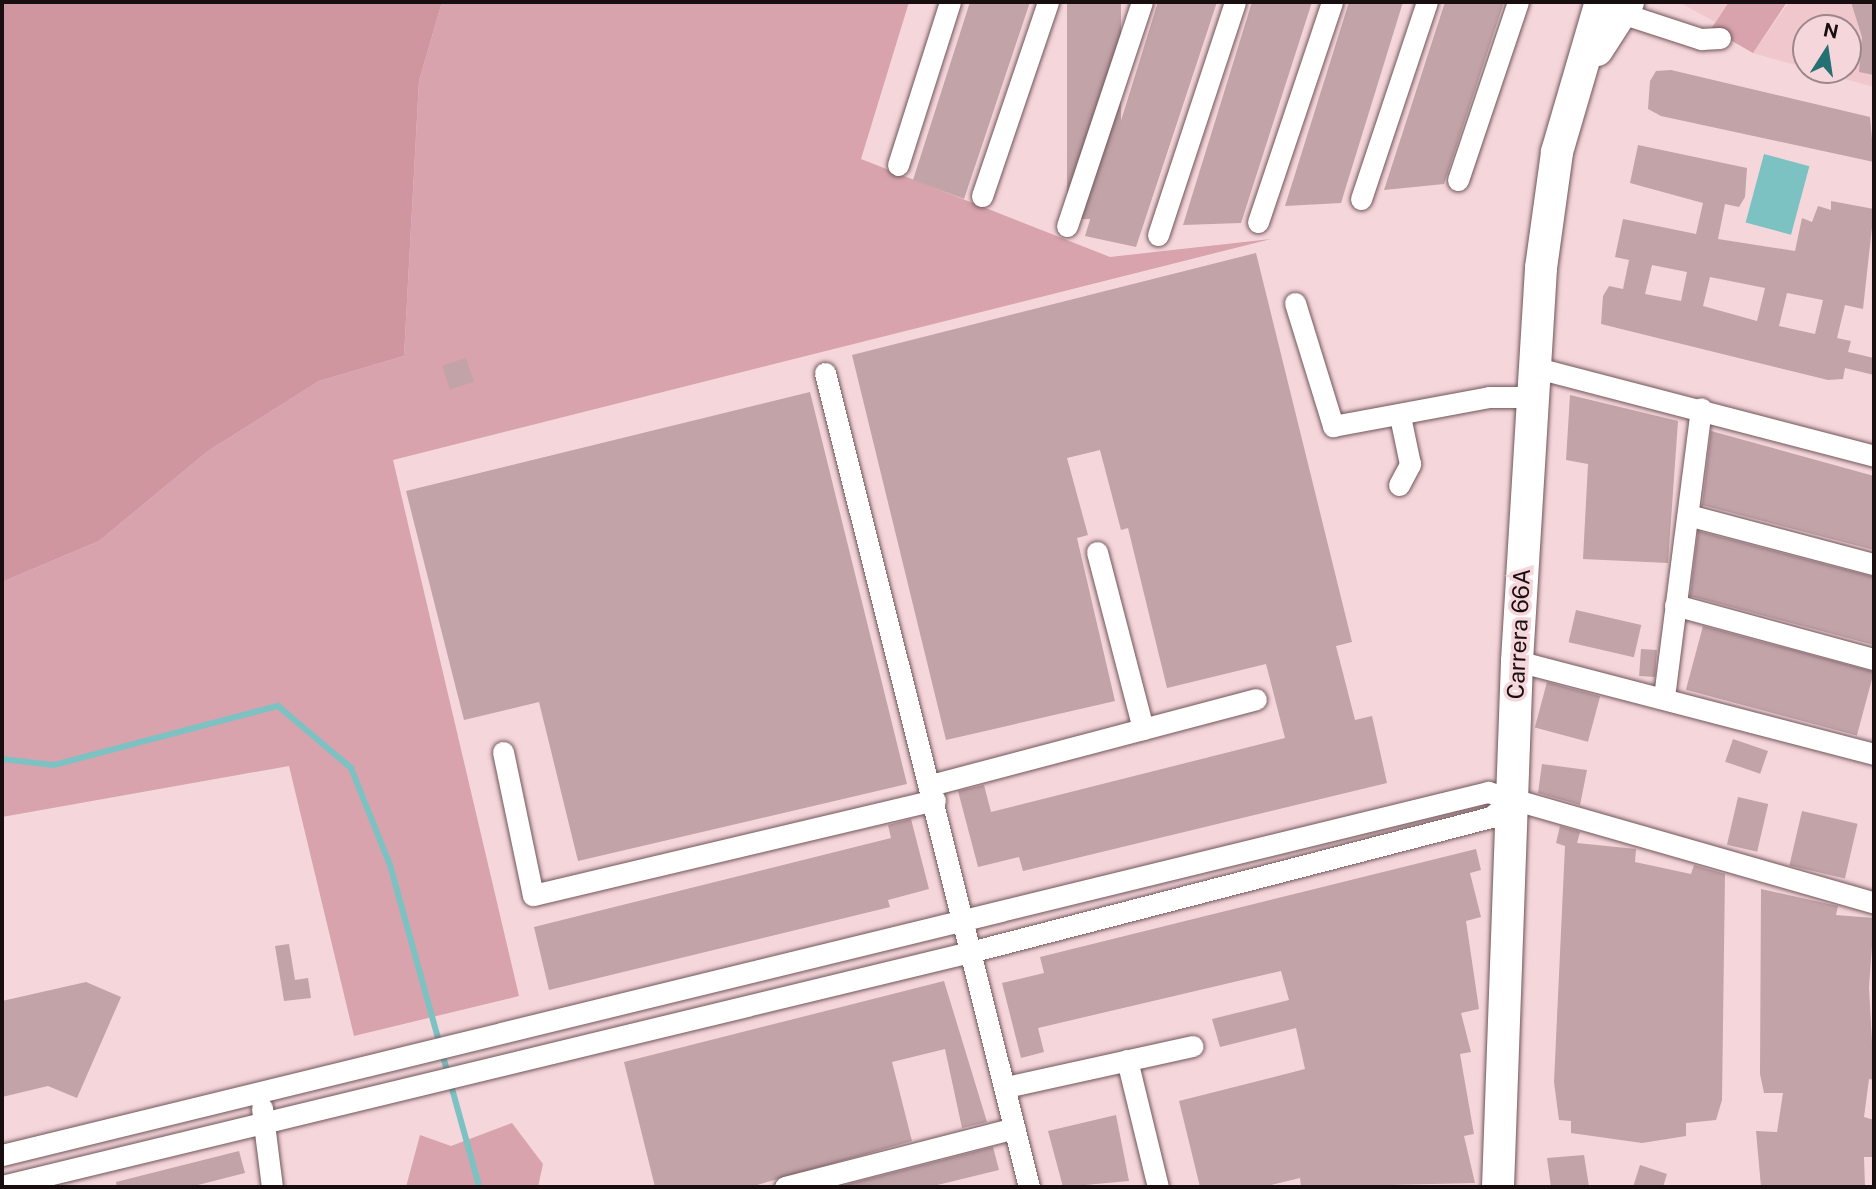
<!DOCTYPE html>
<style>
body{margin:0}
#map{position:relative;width:1876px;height:1189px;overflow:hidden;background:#f5d6db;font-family:"Public Sans",sans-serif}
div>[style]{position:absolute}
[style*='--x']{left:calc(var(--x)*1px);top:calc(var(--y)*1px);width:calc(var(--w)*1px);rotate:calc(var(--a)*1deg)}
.built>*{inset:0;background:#efc7cd}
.green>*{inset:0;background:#d8a3ac}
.forest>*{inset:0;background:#cf96a0}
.water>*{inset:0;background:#7dc2c2;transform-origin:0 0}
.stream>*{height:6px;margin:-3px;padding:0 3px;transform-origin:3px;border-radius:3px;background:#7dc2c2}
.building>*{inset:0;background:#c1a3a8;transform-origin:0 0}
.roads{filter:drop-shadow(0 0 2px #70565a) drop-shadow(0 0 2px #70565a)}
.street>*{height:21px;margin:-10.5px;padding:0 10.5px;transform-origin:10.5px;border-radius:10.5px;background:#fff}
.secondary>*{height:32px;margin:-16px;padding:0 16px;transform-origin:16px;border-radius:16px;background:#fff}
span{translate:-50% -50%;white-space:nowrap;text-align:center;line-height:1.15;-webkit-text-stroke:7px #f5d6db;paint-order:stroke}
.street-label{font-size:23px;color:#180e10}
.frame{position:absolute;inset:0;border:4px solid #180e10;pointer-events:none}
.north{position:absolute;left:1792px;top:14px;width:70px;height:70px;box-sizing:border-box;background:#f5d6db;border:2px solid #9d868a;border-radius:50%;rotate:12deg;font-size:19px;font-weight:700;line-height:28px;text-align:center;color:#180e10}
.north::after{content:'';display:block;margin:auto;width:24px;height:32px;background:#257071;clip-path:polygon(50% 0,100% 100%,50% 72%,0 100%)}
</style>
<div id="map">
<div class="built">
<i style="clip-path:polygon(1679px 2px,1730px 2px,1715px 22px)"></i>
<i style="clip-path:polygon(1789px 2px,1874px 2px,1874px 87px,1813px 70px,1848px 70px,1848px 28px,1806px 28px,1806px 68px,1753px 53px)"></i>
</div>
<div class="green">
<i style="clip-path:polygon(442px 2px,909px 2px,861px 159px,1110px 257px,1271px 239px,393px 460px,519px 996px,354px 1036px,289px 766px,2px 817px,2px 582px,99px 541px,208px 451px,319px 381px,404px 356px,419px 81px)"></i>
<i style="clip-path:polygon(1729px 2px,1787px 2px,1753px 53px,1711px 29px)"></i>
<i style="clip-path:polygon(512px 1123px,543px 1164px,538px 1187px,406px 1187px,420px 1135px,451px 1146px)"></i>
</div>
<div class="forest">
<i style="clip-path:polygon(2px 2px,442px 2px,419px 81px,404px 356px,319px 381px,208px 451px,99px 541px,2px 582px)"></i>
</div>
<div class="water">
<i style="left:1764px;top:154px;width:47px;height:71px;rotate:15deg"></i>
</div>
<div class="stream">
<i style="--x:2;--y:759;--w:52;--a:6.6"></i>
<i style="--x:54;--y:765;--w:232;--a:-14.8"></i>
<i style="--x:278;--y:706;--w:96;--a:40.3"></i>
<i style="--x:351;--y:768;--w:105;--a:68.1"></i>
<i style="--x:390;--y:865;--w:334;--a:74.5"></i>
</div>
<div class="building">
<i style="clip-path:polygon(970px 2px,1030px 2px,964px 199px,913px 180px)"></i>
<i style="left:1067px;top:2px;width:54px;height:217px"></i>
<i style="clip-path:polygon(1158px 2px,1217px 2px,1136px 247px,1085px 236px)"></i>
<i style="clip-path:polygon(1252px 2px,1312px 2px,1241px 223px,1183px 225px)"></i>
<i style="clip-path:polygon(1349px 2px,1403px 2px,1341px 203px,1285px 206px)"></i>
<i style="clip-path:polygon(1445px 2px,1504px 2px,1444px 184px,1384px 190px)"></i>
<i style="clip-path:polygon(1851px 2px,1874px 2px,1874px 75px,1859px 72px,1862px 37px)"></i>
<i style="clip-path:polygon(1671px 70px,1870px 117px,1874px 162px,1661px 116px,1648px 109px,1650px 81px,1656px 71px)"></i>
<i style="clip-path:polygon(evenodd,1638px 145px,1747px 168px,1745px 197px,1739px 207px,1725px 204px,1718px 239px,1795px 251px,1802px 218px,1812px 222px,1818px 206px,1831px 210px,1831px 201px,1874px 209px,1863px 309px,1845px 305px,1837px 338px,1851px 341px,1848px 352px,1874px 358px,1874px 375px,1845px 368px,1843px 379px,1828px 380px,1601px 324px,1603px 296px,1609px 286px,1623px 289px,1629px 260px,1615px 257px,1623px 219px,1696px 234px,1703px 203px,1630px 183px,1638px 145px,1652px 265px,1687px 272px,1681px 301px,1645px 294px,1652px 265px,1638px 145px,1710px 277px,1765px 288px,1757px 321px,1703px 306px,1710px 277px,1638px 145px,1787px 293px,1823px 300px,1815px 334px,1779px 326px,1787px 293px)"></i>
<i style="clip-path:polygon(1256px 253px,1352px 642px,1336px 646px,1355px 720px,1372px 716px,1387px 783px,1023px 871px,1019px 857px,978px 867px,958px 791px,984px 785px,991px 812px,1285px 738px,1266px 664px,1167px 688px,1128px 528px,1121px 530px,1100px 450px,1067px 458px,1088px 535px,1077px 538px,1115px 701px,946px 740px,852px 355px)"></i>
<i style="left:466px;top:358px;width:25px;height:25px;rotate:72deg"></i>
<i style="clip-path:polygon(810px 392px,907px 784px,578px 861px,539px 702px,464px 720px,406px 491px)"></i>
<i style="clip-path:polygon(1570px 395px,1678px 421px,1668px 563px,1583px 559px,1588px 464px,1566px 460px)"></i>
<i style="clip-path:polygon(1711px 431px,1874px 476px,1874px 550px,1702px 505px)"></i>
<i style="clip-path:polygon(1698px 531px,1874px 577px,1874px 645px,1690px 596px)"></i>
<i style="left:1576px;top:610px;width:67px;height:33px;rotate:13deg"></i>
<i style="left:1703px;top:626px;width:177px;height:66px;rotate:15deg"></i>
<i style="left:1641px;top:649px;width:16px;height:27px;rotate:4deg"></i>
<i style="left:1547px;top:682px;width:55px;height:47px;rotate:15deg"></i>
<i style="left:1733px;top:739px;width:37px;height:24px;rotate:19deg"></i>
<i style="clip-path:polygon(1542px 764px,1587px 770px,1580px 805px,1538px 793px)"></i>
<i style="left:1738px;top:797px;width:31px;height:49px;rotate:13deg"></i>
<i style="left:1802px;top:811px;width:57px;height:56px;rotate:13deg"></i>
<i style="clip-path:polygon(911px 819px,929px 889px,888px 900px,890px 907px,549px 990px,534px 927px,891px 838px,888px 825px)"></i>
<i style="clip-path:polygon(1560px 826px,1580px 832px,1577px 843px,1636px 849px,1635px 862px,1691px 874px,1694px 865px,1725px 874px,1722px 1100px,1716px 1120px,1686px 1123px,1686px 1136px,1642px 1143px,1571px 1133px,1571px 1121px,1559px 1120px,1554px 1082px,1565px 846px,1556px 843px)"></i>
<i style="clip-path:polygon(1476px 849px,1481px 870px,1470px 873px,1481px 917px,1466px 921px,1479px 1009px,1461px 1013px,1471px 1052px,1460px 1054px,1474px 1134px,1464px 1136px,1475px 1183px,1301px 1187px,1300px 1178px,1263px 1187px,1200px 1187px,1179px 1101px,1305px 1069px,1296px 1028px,1220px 1047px,1212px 1019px,1289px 1000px,1281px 971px,1038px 1028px,1044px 1052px,1021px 1058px,1002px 983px,1044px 973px,1040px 957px)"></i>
<i style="clip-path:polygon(1761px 889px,1838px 906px,1836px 915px,1874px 918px,1869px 987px,1874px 1080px,1869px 1079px,1864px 1117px,1874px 1120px,1874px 1157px,1864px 1157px,1865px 1187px,1761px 1187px,1756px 1131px,1777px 1132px,1783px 1093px,1764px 1093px,1760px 1074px)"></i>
<i style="clip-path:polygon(289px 944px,295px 980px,308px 978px,311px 998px,284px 1001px,275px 946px)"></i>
<i style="clip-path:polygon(944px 981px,987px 1122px,962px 1128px,945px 1049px,892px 1062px,912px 1141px,750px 1187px,655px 1187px,624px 1062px)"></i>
<i style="clip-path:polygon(86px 982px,121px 997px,77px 1098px,48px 1086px,2px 1097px,2px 1001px)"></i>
<i style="clip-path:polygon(1116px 1115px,1129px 1181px,1063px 1187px,1048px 1131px)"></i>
<i style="clip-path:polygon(993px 1147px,999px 1170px,929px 1187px,837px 1187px)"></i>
<i style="clip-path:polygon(239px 1151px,245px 1173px,190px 1187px,117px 1187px,116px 1182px)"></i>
<i style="clip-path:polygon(1584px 1155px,1589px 1187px,1551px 1187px,1547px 1158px)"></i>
<i style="clip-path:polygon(1640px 1165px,1667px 1174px,1663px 1187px,1633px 1187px)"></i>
</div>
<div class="roads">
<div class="street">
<i style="--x:1609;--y:9;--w:97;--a:18.1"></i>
<i style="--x:1701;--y:39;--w:19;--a:-3"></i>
<i style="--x:898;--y:165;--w:171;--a:-72.3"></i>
<i style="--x:1458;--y:180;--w:188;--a:-71.4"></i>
<i style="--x:982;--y:196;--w:205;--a:-71.2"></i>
<i style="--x:1361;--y:199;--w:208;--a:-71.5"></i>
<i style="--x:1258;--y:222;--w:232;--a:-71.4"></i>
<i style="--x:1067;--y:226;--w:236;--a:-71.5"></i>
<i style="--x:1158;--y:235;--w:245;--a:-71.7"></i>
<i style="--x:1295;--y:303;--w:129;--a:72.8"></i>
<i style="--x:1333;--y:426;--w:159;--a:-10.5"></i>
<i style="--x:1489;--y:397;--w:45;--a:0"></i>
<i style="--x:1537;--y:368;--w:348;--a:14.6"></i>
<i style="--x:825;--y:373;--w:839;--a:75.93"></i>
<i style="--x:1399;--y:485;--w:24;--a:-62"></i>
<i style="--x:1410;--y:464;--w:49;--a:-101.8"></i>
<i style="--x:1688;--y:515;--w:192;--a:14.8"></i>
<i style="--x:1097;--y:552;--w:183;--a:75.4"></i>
<i style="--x:1675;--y:605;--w:206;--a:15.2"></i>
<i style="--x:1517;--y:661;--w:369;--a:14.6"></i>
<i style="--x:1664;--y:697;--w:291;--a:-82.7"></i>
<i style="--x:503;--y:752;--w:146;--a:78.2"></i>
<i style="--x:533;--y:895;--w:413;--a:-13.3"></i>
<i style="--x:931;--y:785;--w:336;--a:-14.8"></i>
<i style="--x:1127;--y:1060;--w:131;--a:76.3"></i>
<i style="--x:1006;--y:1087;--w:191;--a:-12.4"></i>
<i style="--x:262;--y:1108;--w:80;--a:82.8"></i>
<i style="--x:2;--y:1155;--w:1530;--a:-13.73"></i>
<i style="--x:1488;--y:792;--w:402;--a:16"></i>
<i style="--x:2;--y:1186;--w:1000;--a:-13.59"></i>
<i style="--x:974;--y:951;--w:534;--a:-14.53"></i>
<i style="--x:1491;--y:817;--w:26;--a:-40"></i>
<i style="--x:785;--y:1187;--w:237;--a:-14.4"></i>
</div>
<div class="secondary">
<i style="--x:1597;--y:50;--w:57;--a:-57.1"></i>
<i style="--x:1498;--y:1187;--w:526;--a:-87.93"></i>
<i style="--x:1517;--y:661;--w:394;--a:-86.5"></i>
<i style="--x:1541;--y:268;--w:117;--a:-82.1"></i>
<i style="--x:1557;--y:152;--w:156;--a:-73.7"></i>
</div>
</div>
<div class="street-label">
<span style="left:1519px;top:634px;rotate:-87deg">Carrera 66A</span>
</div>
<div class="frame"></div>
<div class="north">N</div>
</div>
